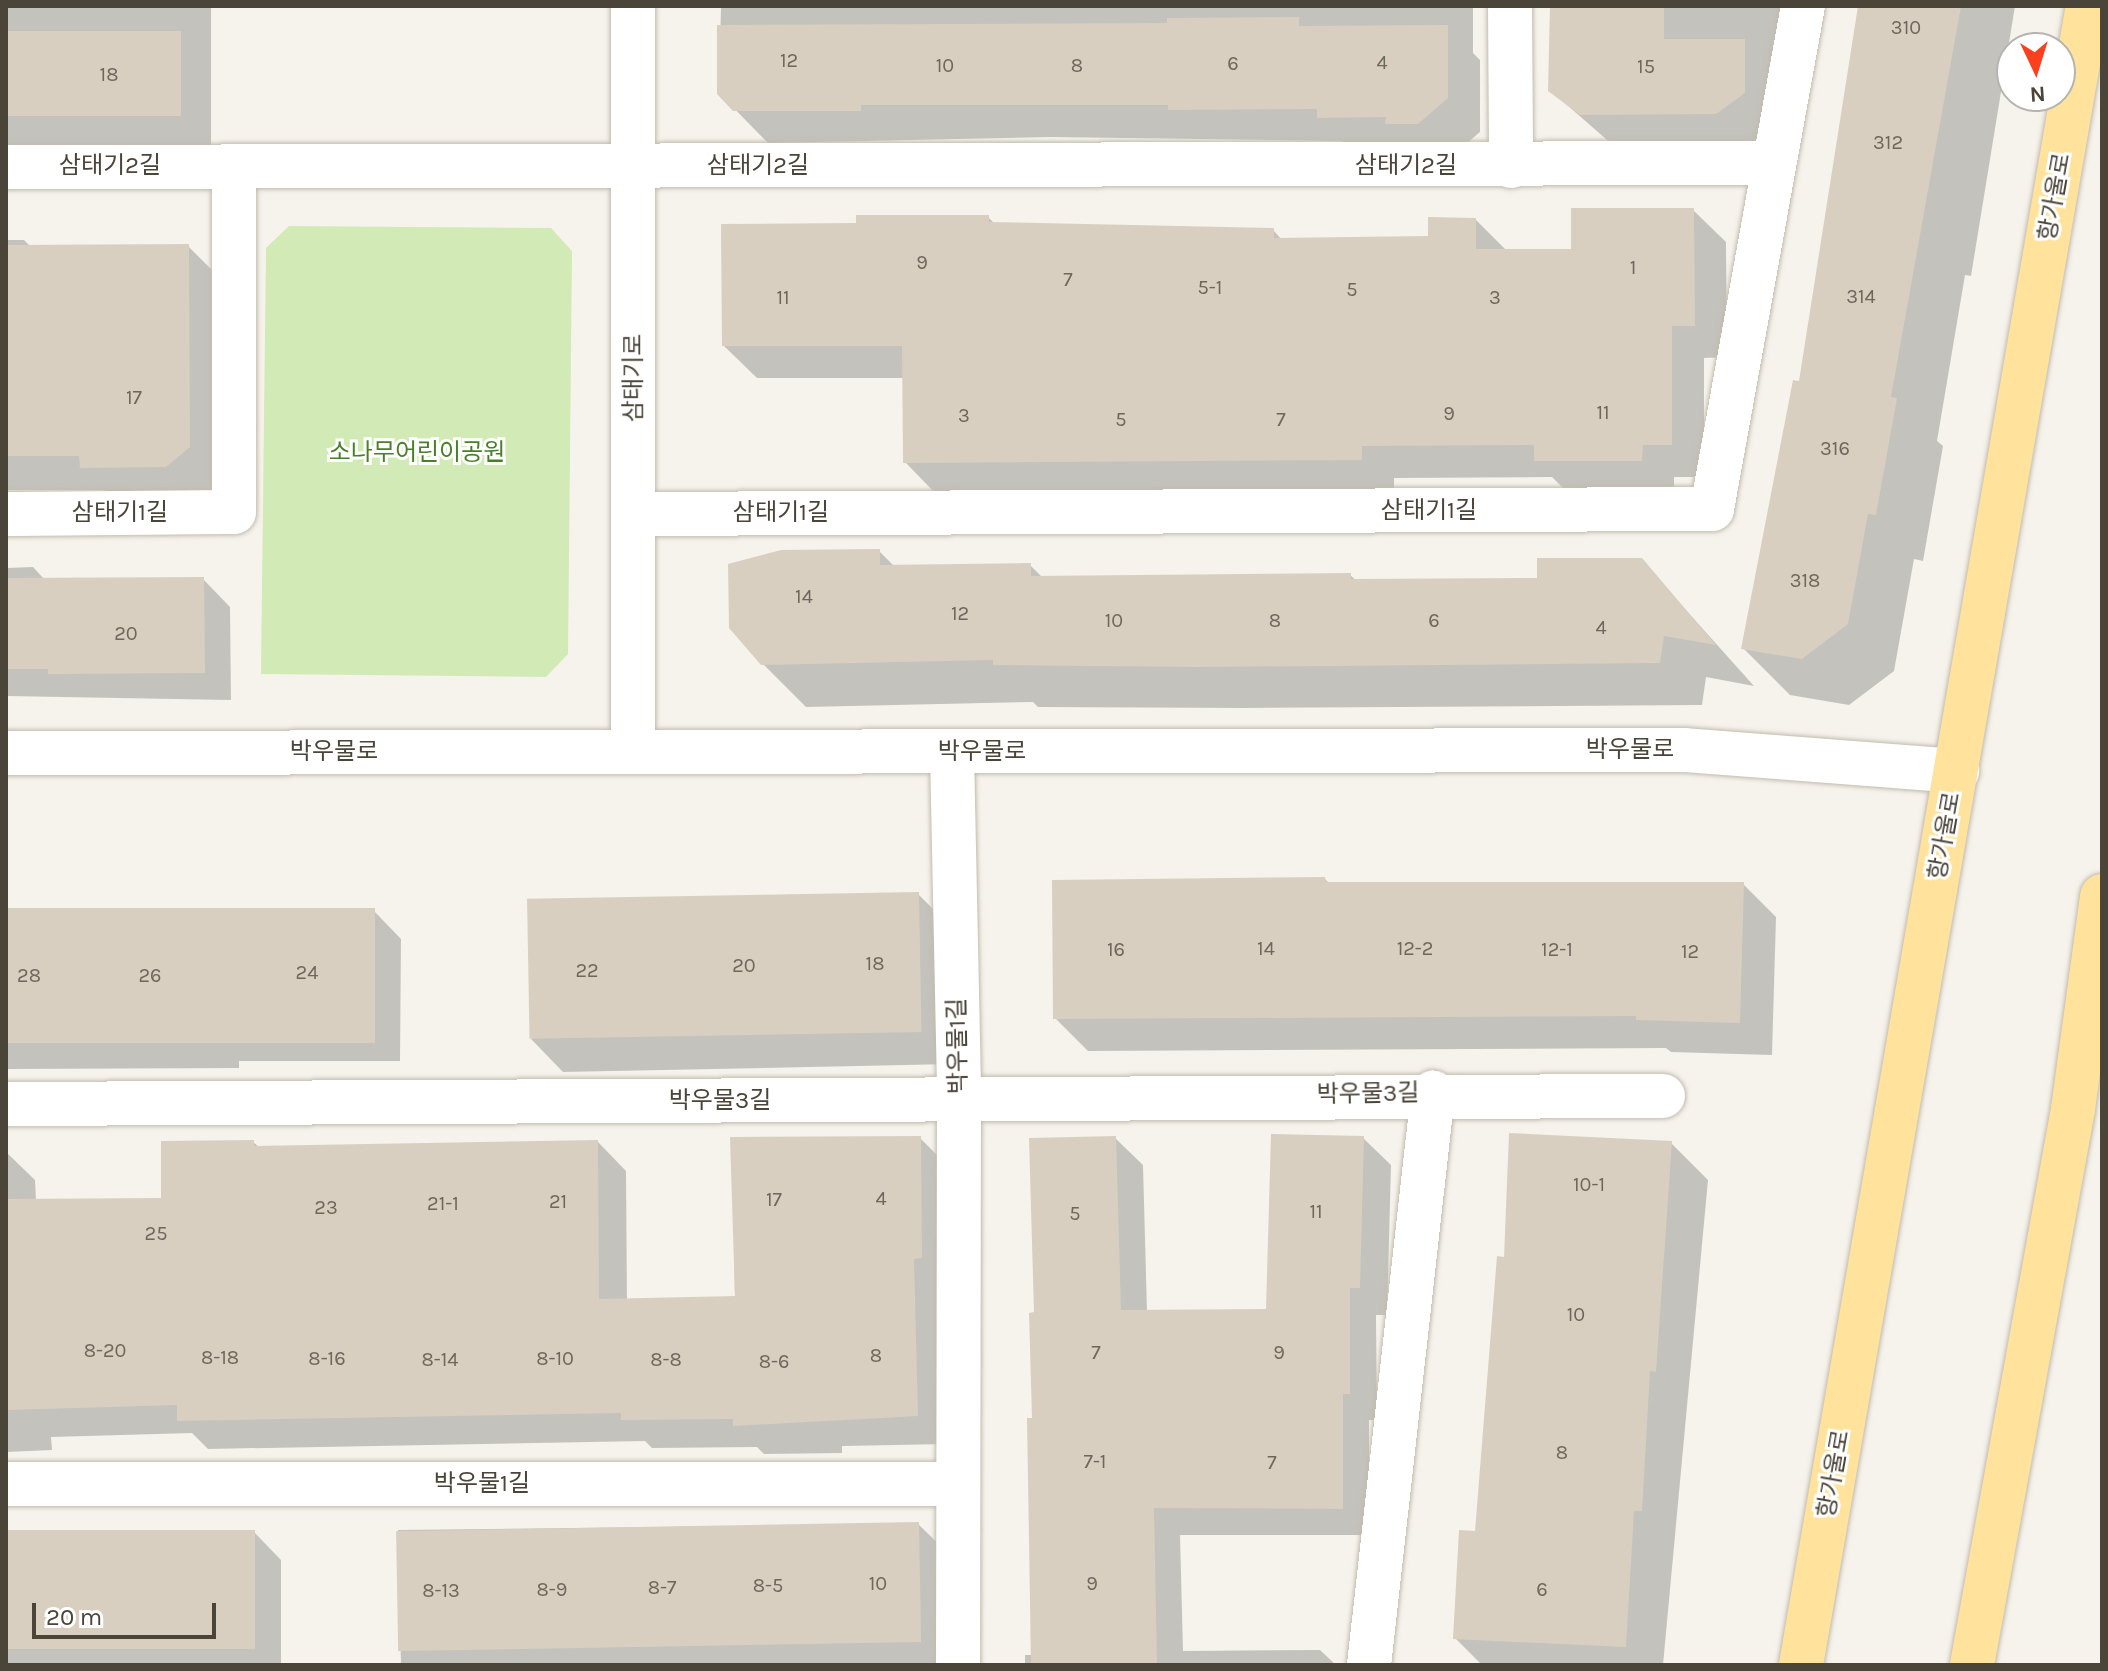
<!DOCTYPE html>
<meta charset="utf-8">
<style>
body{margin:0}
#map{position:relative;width:2108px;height:1671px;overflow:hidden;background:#f6f3ec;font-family:Karla,"Noto Sans KR",sans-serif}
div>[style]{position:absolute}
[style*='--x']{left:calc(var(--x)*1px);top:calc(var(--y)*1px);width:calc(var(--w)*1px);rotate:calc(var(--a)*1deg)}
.green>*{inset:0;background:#d2eab5}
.shadow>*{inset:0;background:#0003;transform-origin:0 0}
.building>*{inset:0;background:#d8cfc1;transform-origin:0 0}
.roads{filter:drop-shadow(0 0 2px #c2bbae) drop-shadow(0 0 2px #c2bbae)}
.minor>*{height:44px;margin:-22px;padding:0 22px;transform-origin:22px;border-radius:22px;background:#fff}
.major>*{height:44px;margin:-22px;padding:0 22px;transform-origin:22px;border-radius:22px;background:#ffe39c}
span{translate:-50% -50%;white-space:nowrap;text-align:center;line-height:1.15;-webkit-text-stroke:6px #fff;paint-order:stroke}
.number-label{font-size:20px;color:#6e675b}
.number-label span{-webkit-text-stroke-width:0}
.street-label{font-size:24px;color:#4b4439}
.park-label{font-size:24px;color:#4a7f2a}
.frame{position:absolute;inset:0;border:8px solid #4b4439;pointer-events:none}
.north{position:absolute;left:1996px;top:32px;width:80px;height:80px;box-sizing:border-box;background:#fff;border:2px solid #b7b4b0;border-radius:50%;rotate:176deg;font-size:22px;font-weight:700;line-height:32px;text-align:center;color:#4b4439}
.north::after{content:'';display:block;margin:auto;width:28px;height:36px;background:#fc3f1d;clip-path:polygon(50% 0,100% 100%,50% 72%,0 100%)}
.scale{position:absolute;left:32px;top:1603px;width:184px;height:36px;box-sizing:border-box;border:4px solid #4b4439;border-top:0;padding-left:10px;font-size:24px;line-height:28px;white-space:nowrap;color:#4b4439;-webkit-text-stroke:6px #fff;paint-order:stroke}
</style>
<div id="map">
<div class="green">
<i style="clip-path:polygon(289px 226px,551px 228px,572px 251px,568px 654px,546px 677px,261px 674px,266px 248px)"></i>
</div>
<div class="shadow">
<i style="left:6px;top:6px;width:205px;height:140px"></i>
<i style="clip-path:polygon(721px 6px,1473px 6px,1473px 53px,1480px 60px,1480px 132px,1452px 156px,1352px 150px,1342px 141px,1050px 137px,768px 143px,719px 93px)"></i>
<i style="clip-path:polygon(1551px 6px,1784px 6px,1777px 126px,1750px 147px,1615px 147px,1550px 90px)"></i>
<i style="clip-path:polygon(1862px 6px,2015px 6px,1971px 276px,1965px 275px,1937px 441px,1943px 446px,1923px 561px,1914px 559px,1894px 671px,1849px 705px,1790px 695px,1744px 649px,1800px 384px)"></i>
<i style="clip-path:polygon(1693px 210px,1726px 242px,1727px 357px,1704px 358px,1704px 477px,1674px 477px,1674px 493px,1568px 493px,1552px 477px,1394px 478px,1394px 492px,937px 495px,905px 462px,904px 378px,757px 378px,724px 346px,858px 225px,988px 217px,995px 224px,1273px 230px,1282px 240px,1430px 238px,1476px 220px,1507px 251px,1573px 251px)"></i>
<i style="clip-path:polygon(6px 240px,24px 240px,31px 247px,188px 246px,222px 280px,223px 482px,201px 501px,116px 502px,104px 490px,6px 490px)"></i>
<i style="clip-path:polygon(879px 551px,895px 567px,1030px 565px,1043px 578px,1350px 575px,1357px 581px,1539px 580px,1641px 560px,1754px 686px,1706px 677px,1702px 705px,1243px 708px,1038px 707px,1033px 702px,806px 707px,763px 664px)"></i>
<i style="clip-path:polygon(33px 567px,45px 580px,203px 579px,230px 607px,231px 700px,6px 696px,6px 568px)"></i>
<i style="clip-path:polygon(1325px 879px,1330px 884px,1743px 884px,1776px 917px,1772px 1055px,1671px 1052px,1666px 1048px,1088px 1051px,1055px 1018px)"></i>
<i style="clip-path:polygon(918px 894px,950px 926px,953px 1064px,563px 1072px,531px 1039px)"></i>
<i style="clip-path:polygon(6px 910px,374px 911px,401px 939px,400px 1061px,239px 1061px,239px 1068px,6px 1069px)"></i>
<i style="clip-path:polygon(920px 1138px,949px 1167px,946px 1444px,842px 1446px,842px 1453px,764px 1454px,757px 1447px,652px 1448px,645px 1441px,208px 1449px,192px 1433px,51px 1437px,52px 1450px,6px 1452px,6px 1152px,35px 1180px,36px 1201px,163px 1200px,253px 1142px,260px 1148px,598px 1142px,626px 1171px,627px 1301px,735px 1299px,732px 1139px)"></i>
<i style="clip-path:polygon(1115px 1138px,1143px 1165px,1147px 1312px,1268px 1311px,1363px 1138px,1391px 1165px,1387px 1315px,1376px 1315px,1377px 1420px,1369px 1420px,1369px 1535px,1180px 1535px,1183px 1651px,1320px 1650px,1336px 1665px,1025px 1665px,1025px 1655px,1033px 1655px,1036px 1314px)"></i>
<i style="clip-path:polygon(1671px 1143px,1708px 1180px,1663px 1665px,1482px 1665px,1455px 1638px,1477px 1533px,1506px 1259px)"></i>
<i style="clip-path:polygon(918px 1524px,946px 1551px,947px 1665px,401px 1665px,398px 1530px)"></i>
<i style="clip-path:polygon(254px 1532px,281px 1560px,281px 1665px,6px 1665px,6px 1536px)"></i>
</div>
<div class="building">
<i style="clip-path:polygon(1550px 6px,1664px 6px,1664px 39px,1745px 39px,1745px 93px,1716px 114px,1580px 115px,1548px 91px)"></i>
<i style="clip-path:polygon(1858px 6px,1961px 6px,1891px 397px,1897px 398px,1876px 515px,1868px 514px,1848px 624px,1802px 659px,1741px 649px,1793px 380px,1799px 381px)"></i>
<i style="clip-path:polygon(1299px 17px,1299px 26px,1448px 25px,1448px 98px,1418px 124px,1385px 124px,1386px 117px,1317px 118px,1317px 109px,1168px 110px,1168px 105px,861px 105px,861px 111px,733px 111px,717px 94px,717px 25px,1167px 23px,1167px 18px)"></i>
<i style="left:181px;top:31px;width:85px;height:175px;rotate:90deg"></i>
<i style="clip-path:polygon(1571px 208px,1694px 208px,1695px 326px,1672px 326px,1672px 445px,1643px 445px,1642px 461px,1534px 461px,1534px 445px,1362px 446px,1362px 460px,903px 463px,902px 346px,722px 346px,721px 224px,856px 223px,856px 215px,989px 215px,989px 222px,1274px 228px,1274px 238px,1428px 236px,1428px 217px,1476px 218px,1476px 249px,1571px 249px)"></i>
<i style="clip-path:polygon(189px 244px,190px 447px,166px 467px,80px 468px,79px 456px,6px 456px,6px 245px)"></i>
<i style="clip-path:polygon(880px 549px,880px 565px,1031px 563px,1031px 576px,1351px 573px,1351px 579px,1537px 578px,1537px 558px,1642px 558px,1716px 645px,1664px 636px,1660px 663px,1199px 667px,993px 665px,993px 660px,761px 665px,729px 628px,728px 564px,781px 550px)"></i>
<i style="clip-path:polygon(204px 577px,205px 673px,48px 674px,48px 669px,6px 669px,6px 578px)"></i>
<i style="clip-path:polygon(1325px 877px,1326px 882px,1744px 882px,1740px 1023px,1636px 1020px,1636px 1016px,1053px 1019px,1052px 880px)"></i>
<i style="left:919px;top:892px;width:140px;height:392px;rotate:89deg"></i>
<i style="left:6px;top:908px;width:369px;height:135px"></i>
<i style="clip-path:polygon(1509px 1133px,1672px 1141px,1656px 1372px,1650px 1371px,1642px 1511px,1634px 1511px,1626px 1647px,1453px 1639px,1459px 1530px,1475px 1531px,1497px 1256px,1504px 1257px)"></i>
<i style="clip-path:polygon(1271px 1134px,1364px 1136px,1360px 1288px,1350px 1288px,1350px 1394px,1343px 1394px,1343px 1509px,1154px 1508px,1157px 1665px,1031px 1665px,1027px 1418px,1032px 1418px,1029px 1313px,1034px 1312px,1029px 1138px,1116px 1136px,1121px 1310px,1266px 1309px)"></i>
<i style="clip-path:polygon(921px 1136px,922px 1258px,914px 1259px,918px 1416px,733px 1426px,733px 1419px,621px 1420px,621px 1413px,177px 1421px,177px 1405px,6px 1410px,6px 1199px,161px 1198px,161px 1141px,254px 1140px,254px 1146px,598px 1140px,599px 1299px,735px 1296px,730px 1137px)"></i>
<i style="left:919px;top:1522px;width:120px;height:523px;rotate:89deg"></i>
<i style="left:255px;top:1530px;width:119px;height:249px;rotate:90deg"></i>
</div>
<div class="roads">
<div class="minor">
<i style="--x:633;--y:6;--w:743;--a:90"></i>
<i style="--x:1510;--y:6;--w:160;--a:89.6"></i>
<i style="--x:6;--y:167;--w:1766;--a:-0.13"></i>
<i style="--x:6;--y:514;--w:228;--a:-0.5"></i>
<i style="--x:234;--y:512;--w:346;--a:-90"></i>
<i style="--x:634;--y:514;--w:1078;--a:-0.27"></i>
<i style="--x:1712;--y:509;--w:511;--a:-79.75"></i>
<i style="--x:6;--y:753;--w:1679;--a:-0.1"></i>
<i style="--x:1685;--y:750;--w:273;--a:4.4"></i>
<i style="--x:952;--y:753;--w:348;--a:88.8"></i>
<i style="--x:959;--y:1101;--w:564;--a:90.1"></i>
<i style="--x:6;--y:1104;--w:1657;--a:-0.28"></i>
<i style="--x:6;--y:1484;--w:951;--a:0"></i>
<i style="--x:1369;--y:1665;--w:576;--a:-83.62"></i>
</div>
<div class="major">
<i style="--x:1801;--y:1665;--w:1684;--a:-80.19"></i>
<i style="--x:1972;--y:1665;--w:565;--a:-79.7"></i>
<i style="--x:2073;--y:1109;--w:215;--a:-82.2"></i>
</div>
</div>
<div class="number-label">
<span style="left:1906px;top:27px">310</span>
<span style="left:789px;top:60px">12</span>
<span style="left:1382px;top:62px">4</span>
<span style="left:1233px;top:63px">6</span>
<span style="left:945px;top:65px">10</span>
<span style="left:1077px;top:65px">8</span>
<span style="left:1646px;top:66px">15</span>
<span style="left:109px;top:74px">18</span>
<span style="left:1888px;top:142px">312</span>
<span style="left:922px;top:262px">9</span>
<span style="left:1633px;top:267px">1</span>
<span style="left:1068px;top:279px">7</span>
<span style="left:1210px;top:287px">5-1</span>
<span style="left:1352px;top:289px">5</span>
<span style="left:1861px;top:296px">314</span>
<span style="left:783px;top:297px">11</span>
<span style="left:1495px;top:297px">3</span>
<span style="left:134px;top:397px">17</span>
<span style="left:1603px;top:412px">11</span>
<span style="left:1449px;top:413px">9</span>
<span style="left:964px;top:415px">3</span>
<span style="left:1121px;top:419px">5</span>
<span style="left:1281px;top:419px">7</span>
<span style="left:1835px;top:448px">316</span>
<span style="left:1805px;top:580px">318</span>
<span style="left:804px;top:596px">14</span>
<span style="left:960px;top:613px">12</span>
<span style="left:1114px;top:620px">10</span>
<span style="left:1275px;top:620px">8</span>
<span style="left:1434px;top:620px">6</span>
<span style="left:1601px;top:627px">4</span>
<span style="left:126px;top:633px">20</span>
<span style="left:1266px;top:948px">14</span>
<span style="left:1415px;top:948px">12-2</span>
<span style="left:1116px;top:949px">16</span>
<span style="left:1557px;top:949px">12-1</span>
<span style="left:1690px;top:951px">12</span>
<span style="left:875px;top:963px">18</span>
<span style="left:744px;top:965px">20</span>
<span style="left:587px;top:970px">22</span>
<span style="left:307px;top:972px">24</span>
<span style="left:29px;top:975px">28</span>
<span style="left:150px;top:975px">26</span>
<span style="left:1589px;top:1184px">10-1</span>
<span style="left:881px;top:1198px">4</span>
<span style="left:774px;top:1199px">17</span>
<span style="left:558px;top:1201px">21</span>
<span style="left:443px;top:1203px">21-1</span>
<span style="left:326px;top:1207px">23</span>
<span style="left:1316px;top:1211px">11</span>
<span style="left:1075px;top:1213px">5</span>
<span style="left:156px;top:1233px">25</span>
<span style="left:1576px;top:1314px">10</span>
<span style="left:105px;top:1350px">8-20</span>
<span style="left:1096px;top:1352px">7</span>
<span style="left:1279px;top:1352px">9</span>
<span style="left:876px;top:1355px">8</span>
<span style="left:220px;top:1357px">8-18</span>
<span style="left:327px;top:1358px">8-16</span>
<span style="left:555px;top:1358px">8-10</span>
<span style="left:440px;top:1359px">8-14</span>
<span style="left:666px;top:1359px">8-8</span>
<span style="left:774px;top:1361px">8-6</span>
<span style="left:1562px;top:1452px">8</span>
<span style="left:1095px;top:1461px">7-1</span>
<span style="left:1272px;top:1462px">7</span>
<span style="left:878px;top:1583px">10</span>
<span style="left:1092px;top:1583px">9</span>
<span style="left:768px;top:1585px">8-5</span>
<span style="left:662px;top:1587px">8-7</span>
<span style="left:552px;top:1589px">8-9</span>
<span style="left:1542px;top:1589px">6</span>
<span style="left:441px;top:1590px">8-13</span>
</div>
<div class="street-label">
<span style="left:110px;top:166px">삼태기2길</span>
<span style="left:758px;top:166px">삼태기2길</span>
<span style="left:1406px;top:166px">삼태기2길</span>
<span style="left:2055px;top:197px;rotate:-80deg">항가울로</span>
<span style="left:634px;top:378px;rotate:-90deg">삼태기로</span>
<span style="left:1429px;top:511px">삼태기1길</span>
<span style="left:120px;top:513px">삼태기1길</span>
<span style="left:781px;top:513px">삼태기1길</span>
<span style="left:1630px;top:750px">박우물로</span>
<span style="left:334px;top:752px">박우물로</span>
<span style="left:982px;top:752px">박우물로</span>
<span style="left:1945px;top:836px;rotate:-80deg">항가울로</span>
<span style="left:958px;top:1046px;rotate:-91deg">박우물1길</span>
<span style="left:1368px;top:1094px;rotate:-1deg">박우물3길</span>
<span style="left:720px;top:1101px">박우물3길</span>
<span style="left:1834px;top:1474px;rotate:-80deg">항가울로</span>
<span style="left:482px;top:1484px">박우물1길</span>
</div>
<div class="park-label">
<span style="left:417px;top:453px">소나무어린이공원</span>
</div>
<div class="frame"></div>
<div class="north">N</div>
<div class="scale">20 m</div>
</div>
